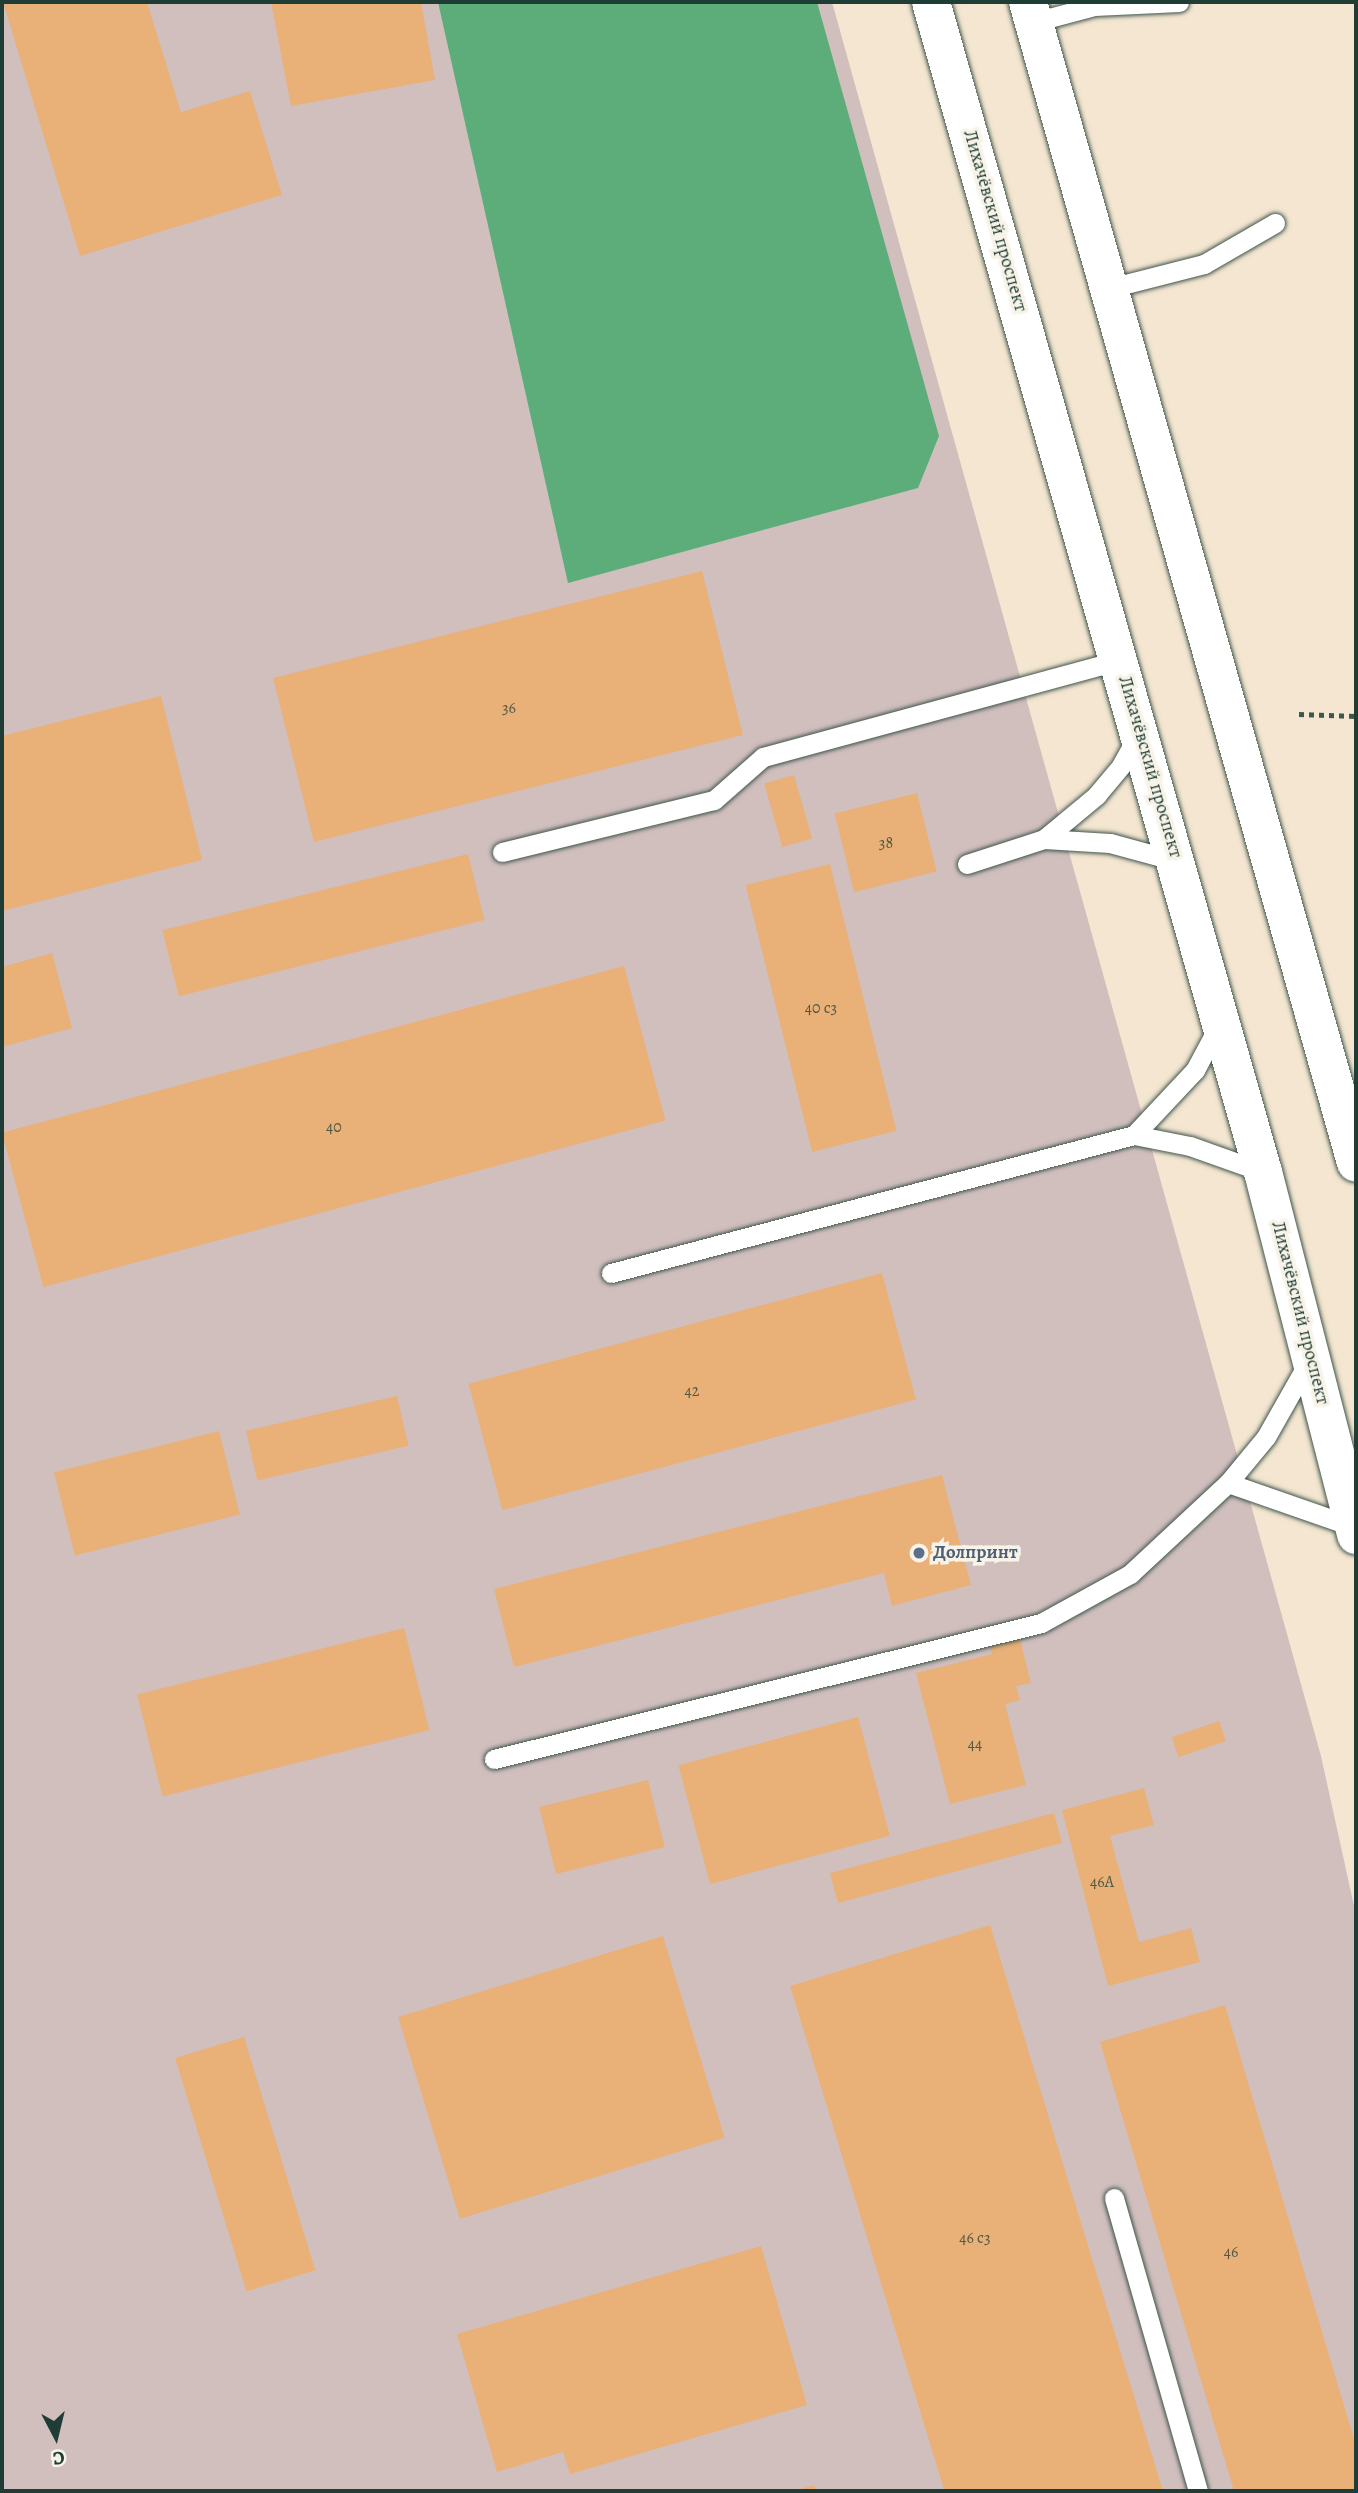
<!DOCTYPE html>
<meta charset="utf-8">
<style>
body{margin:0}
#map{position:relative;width:1358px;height:2493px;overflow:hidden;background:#f4e6d1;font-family:Alegreya,serif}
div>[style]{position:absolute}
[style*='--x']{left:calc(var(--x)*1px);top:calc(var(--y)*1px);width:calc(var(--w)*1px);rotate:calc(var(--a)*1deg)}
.industrial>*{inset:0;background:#d1bfbe}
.forest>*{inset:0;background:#5dad7a}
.building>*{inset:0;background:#e9b078;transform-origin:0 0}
.path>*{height:4.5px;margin-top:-2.25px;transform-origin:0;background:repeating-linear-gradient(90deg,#3f564c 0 5px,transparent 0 10px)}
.roads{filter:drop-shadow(0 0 2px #3f564c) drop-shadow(0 0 2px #3f564c)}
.lane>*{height:19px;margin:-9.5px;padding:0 9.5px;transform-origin:9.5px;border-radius:9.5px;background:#fff}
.secondary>*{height:38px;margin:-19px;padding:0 19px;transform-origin:19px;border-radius:19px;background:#fff}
.dots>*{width:19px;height:19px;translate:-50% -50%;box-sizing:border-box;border:4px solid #f7f3e8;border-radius:50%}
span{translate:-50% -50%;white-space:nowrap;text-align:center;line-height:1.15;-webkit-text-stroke:7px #f7f3e8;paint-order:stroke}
.number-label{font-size:16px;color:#525a45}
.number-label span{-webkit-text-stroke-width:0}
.street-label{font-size:19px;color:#1f3d34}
.service-label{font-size:19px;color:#4e5e75;font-weight:700}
.left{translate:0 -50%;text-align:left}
.frame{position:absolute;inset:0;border:4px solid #1f3d34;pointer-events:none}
.north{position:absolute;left:21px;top:2402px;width:70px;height:70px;-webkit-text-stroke:5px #f7f3e8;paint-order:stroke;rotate:173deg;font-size:19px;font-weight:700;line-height:28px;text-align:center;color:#1f3d34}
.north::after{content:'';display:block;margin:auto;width:24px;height:32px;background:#1f3d34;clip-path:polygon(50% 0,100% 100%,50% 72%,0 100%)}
</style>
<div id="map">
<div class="industrial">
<i style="clip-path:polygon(2px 2px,832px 2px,1321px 1756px,1356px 1915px,1356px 2491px,2px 2491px)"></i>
</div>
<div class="forest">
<i style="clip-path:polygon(438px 2px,817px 2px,939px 436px,918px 488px,568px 583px)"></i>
</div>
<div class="building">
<i style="clip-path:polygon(3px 2px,147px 2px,181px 112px,250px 91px,282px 195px,80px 256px)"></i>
<i style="clip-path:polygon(271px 2px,421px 2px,435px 80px,291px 106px)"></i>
<i style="left:702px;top:571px;width:169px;height:442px;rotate:76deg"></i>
<i style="clip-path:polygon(161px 696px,202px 860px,2px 911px,2px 736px)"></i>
<i style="left:794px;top:775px;width:66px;height:31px;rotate:74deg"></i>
<i style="left:917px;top:793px;width:81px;height:85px;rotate:76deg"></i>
<i style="left:468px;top:854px;width:68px;height:315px;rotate:76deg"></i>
<i style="left:830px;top:864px;width:275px;height:87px;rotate:76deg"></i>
<i style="clip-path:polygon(52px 953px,72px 1028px,2px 1047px,2px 967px)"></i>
<i style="left:624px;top:966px;width:160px;height:644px;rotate:75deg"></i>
<i style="left:882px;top:1273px;width:131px;height:428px;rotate:75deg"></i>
<i style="left:397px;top:1396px;width:51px;height:155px;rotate:77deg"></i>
<i style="left:219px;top:1431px;width:86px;height:170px;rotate:76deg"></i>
<i style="clip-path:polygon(942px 1475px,971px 1585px,892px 1606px,884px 1573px,514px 1667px,494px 1589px)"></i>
<i style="left:404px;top:1628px;width:105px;height:275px;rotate:76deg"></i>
<i style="clip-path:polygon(1020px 1639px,1031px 1683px,1016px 1686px,1020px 1700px,1005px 1704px,1026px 1785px,950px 1804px,916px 1673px,992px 1654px,990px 1647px)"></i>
<i style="left:858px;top:1717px;width:123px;height:186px;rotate:75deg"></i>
<i style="left:1219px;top:1721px;width:21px;height:50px;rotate:71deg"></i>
<i style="left:648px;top:1780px;width:69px;height:112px;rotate:76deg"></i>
<i style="clip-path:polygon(1144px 1788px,1154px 1825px,1110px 1836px,1139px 1942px,1191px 1928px,1200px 1962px,1108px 1986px,1062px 1810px)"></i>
<i style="left:1054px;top:1813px;width:31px;height:232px;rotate:75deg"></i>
<i style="left:990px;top:1925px;width:591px;height:209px;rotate:73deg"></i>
<i style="left:663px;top:1936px;width:211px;height:277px;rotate:73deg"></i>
<i style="clip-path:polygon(1225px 2005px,1356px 2446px,1356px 2491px,1234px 2491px,1100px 2042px)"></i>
<i style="left:244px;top:2037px;width:244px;height:72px;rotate:73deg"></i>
<i style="clip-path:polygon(761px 2246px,807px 2405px,570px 2474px,563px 2452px,497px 2472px,457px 2334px)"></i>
<i style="clip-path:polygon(814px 2485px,816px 2491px,794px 2491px)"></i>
</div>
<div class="path">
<i style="--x:1299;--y:714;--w:57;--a:2"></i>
</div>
<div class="roads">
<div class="lane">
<i style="--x:1034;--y:22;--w:62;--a:-14.9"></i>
<i style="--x:1094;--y:6;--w:85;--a:-2.7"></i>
<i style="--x:1110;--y:288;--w:97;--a:-14.3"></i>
<i style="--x:1204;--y:264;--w:82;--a:-30"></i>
<i style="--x:1138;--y:735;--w:35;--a:119"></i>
<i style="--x:1121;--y:766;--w:38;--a:130"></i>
<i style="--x:1097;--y:795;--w:69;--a:140.3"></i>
<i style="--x:1044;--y:839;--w:66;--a:3.5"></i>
<i style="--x:1110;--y:843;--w:68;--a:15.3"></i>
<i style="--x:502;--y:852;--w:218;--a:-13.8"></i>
<i style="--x:714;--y:800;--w:65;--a:-41.3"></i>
<i style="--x:763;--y:757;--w:370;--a:-15.2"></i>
<i style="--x:967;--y:864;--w:81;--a:-18"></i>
<i style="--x:1218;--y:1027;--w:49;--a:118.1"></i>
<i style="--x:1195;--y:1070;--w:89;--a:133.2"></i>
<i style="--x:1134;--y:1135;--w:57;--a:11.1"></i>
<i style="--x:1190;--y:1146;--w:77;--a:19.6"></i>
<i style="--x:611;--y:1273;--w:541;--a:-14.78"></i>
<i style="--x:1309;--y:1361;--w:87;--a:119.5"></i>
<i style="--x:1266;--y:1437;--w:60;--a:129.6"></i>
<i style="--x:1228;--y:1483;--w:133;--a:19.2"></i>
<i style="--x:494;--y:1759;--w:564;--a:-13.96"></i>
<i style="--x:1041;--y:1623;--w:102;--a:-28.8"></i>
<i style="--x:1130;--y:1574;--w:134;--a:-42.9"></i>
<i style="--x:1114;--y:2198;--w:305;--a:74"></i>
</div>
<div class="secondary">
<i style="--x:931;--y:2;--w:1216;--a:74.16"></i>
<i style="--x:1263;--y:1172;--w:375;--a:75.6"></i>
<i style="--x:1028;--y:2;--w:1206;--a:74.22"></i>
</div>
</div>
<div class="dots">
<i style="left:919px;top:1553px;background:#5c6f8a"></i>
</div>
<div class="number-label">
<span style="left:509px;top:708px">36</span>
<span style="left:886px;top:843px">38</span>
<span style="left:821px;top:1008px">40 с3</span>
<span style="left:334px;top:1127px">40</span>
<span style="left:692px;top:1391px">42</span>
<span style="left:975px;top:1744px">44</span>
<span style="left:1102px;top:1882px">46А</span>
<span style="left:975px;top:2238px">46 с3</span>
<span style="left:1231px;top:2252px">46</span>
</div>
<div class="street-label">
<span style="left:995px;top:221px;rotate:74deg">Лихачёвский проспект</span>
<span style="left:1150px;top:767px;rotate:74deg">Лихачёвский проспект</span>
<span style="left:1300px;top:1313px;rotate:76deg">Лихачёвский проспект</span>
</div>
<div class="service-label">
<span class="left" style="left:933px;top:1553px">Долпринт</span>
</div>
<div class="frame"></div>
<div class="north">С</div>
</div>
